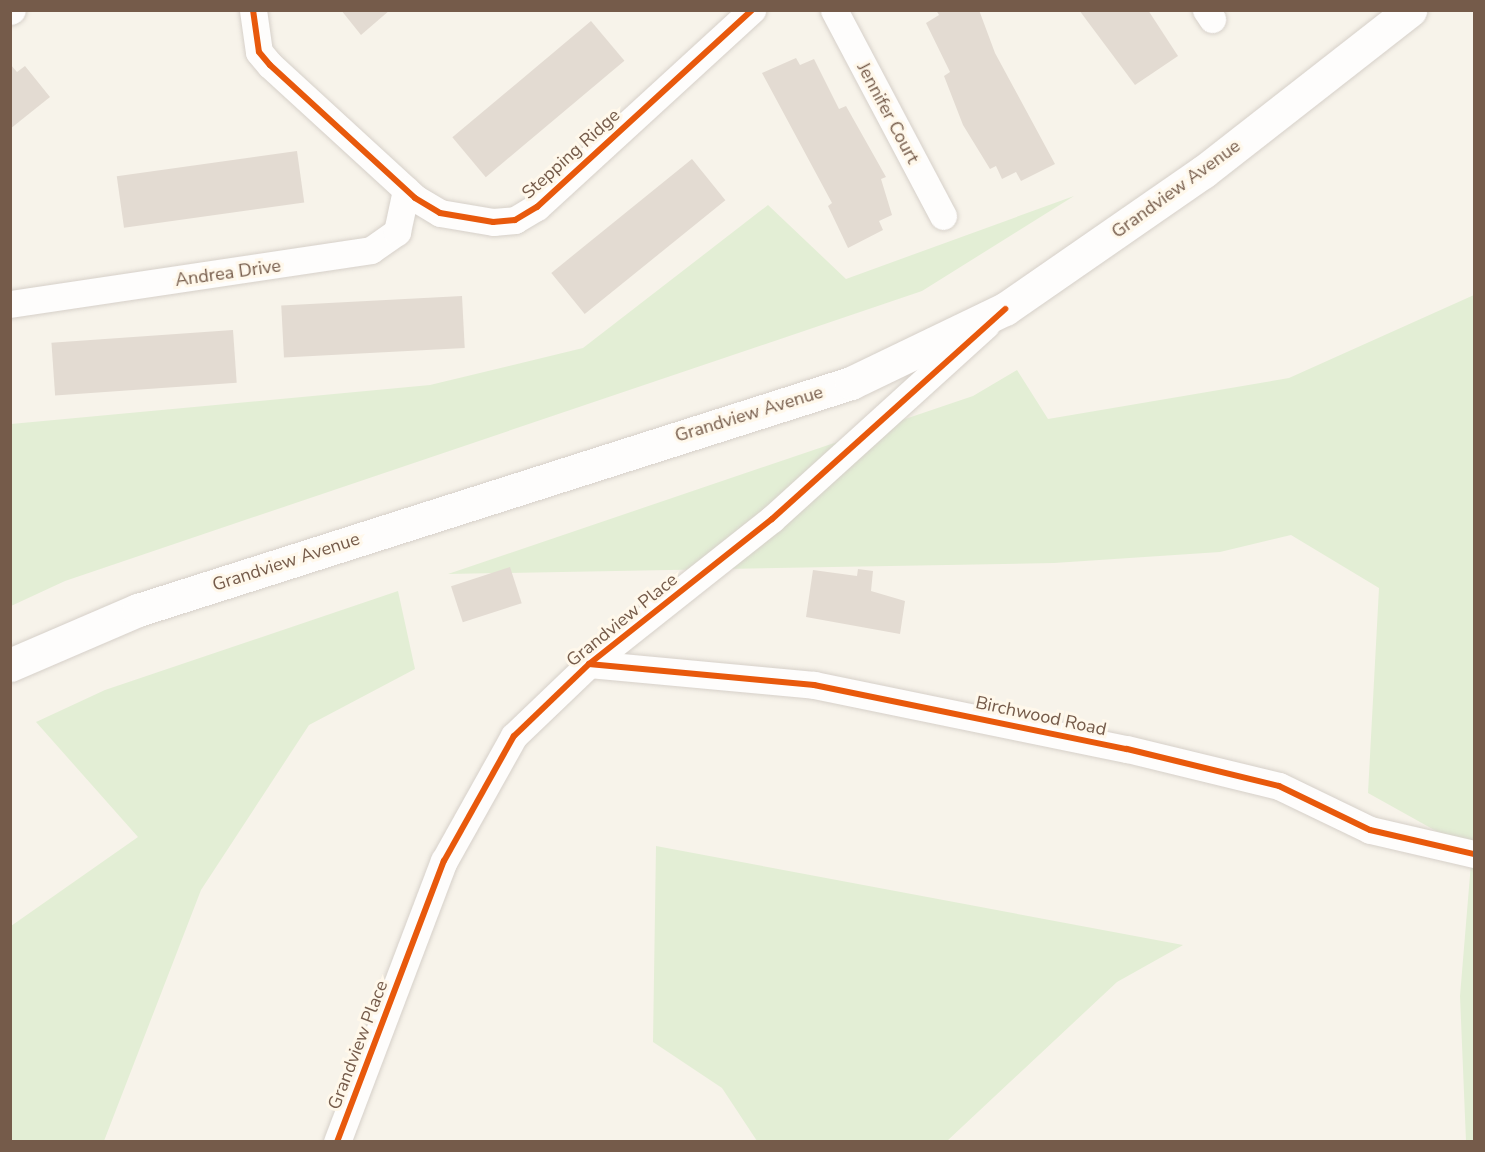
<!DOCTYPE html>
<style>
body{margin:0}
#map{position:relative;width:1485px;height:1152px;overflow:hidden;background:#f7f3ea;font-family:"Nunito Sans",sans-serif}
div>[style]{position:absolute}
[style*='--x']{left:calc(var(--x)*1px);top:calc(var(--y)*1px);width:calc(var(--w)*1px);rotate:calc(var(--a)*1deg)}
.green>*{inset:0;background:#e3eed5}
.building>*{inset:0;background:#e3dbd2;transform-origin:0 0}
.roads{filter:drop-shadow(0 0 2px #d6d0c9) drop-shadow(0 0 2px #d6d0c9)}
.minor>*{height:27px;margin:-13.5px;padding:0 13.5px;transform-origin:13.5px;border-radius:13.5px;background:#fefdfc}
.secondary>*{height:33px;margin:-16.5px;padding:0 16.5px;transform-origin:16.5px;border-radius:16.5px;background:#fefdfc}
.cycleway>*{height:6px;margin:-3px;padding:0 3px;transform-origin:3px;border-radius:3px;background:#e8590c}
span{translate:-50% -50%;white-space:nowrap;text-align:center;line-height:1.15;-webkit-text-stroke:6px #fff8eb;paint-order:stroke}
.street-label{font-size:18px;color:#755b4a}
.frame{position:absolute;inset:0;border:12px solid #755b4a;pointer-events:none}
</style>
<div id="map">
<div class="green">
<i style="clip-path:polygon(1074px 196px,922px 291px,65px 581px,11px 606px,11px 424px,430px 385px,583px 348px,768px 205px,846px 279px)"></i>
<i style="clip-path:polygon(1474px 295px,1474px 1141px,1466px 1141px,1460px 996px,1472px 851px,1368px 793px,1379px 588px,1291px 535px,1220px 552px,1054px 563px,448px 574px,973px 396px,1017px 370px,1048px 419px,1289px 378px)"></i>
<i style="clip-path:polygon(398px 591px,415px 669px,309px 725px,201px 890px,104px 1141px,11px 1141px,11px 926px,138px 837px,36px 722px,105px 690px)"></i>
<i style="clip-path:polygon(656px 846px,1183px 945px,1117px 982px,947px 1141px,757px 1141px,722px 1088px,653px 1042px)"></i>
</div>
<div class="building">
<i style="clip-path:polygon(341px 10px,390px 10px,361px 35px)"></i>
<i style="clip-path:polygon(936px 10px,979px 10px,995px 53px,1055px 164px,1021px 181px,1016px 172px,1002px 179px,996px 166px,990px 169px,963px 125px,944px 76px,950px 72px,926px 23px,939px 15px)"></i>
<i style="clip-path:polygon(1079px 10px,1148px 10px,1178px 56px,1135px 85px)"></i>
<i style="left:591px;top:21px;width:52px;height:181px;rotate:50deg"></i>
<i style="clip-path:polygon(796px 58px,800px 65px,814px 59px,839px 109px,846px 106px,886px 177px,881px 179px,892px 215px,879px 221px,883px 230px,848px 248px,828px 206px,832px 203px,762px 73px)"></i>
<i style="clip-path:polygon(10px 64px,17px 72px,25px 66px,50px 97px,10px 129px)"></i>
<i style="left:297px;top:151px;width:52px;height:182px;rotate:82deg"></i>
<i style="left:692px;top:159px;width:53px;height:181px;rotate:51deg"></i>
<i style="left:462px;top:296px;width:52px;height:181px;rotate:87deg"></i>
<i style="left:233px;top:330px;width:53px;height:182px;rotate:86deg"></i>
<i style="left:510px;top:567px;width:38px;height:62px;rotate:72deg"></i>
<i style="clip-path:polygon(858px 569px,873px 571px,871px 591px,905px 601px,900px 634px,806px 617px,813px 570px,857px 576px)"></i>
</div>
<div class="roads">
<div class="minor">
<i style="--x:253;--y:10;--w:42;--a:81.9"></i>
<i style="--x:259;--y:52;--w:17;--a:50"></i>
<i style="--x:270;--y:65;--w:197;--a:42.5"></i>
<i style="--x:415;--y:198;--w:29;--a:31"></i>
<i style="--x:440;--y:213;--w:54;--a:9.6"></i>
<i style="--x:493;--y:222;--w:22;--a:-5"></i>
<i style="--x:515;--y:220;--w:26;--a:-31"></i>
<i style="--x:537;--y:207;--w:292;--a:-42.5"></i>
<i style="--x:834;--y:10;--w:233;--a:62.1"></i>
<i style="--x:1206;--y:10;--w:11;--a:56"></i>
<i style="--x:10;--y:11;--w:2;--a:-27"></i>
<i style="--x:10;--y:304;--w:365;--a:-8.5"></i>
<i style="--x:371;--y:250;--w:32;--a:-35"></i>
<i style="--x:397;--y:232;--w:43;--a:-77.9"></i>
<i style="--x:589;--y:664;--w:226;--a:5.3"></i>
<i style="--x:814;--y:685;--w:319;--a:11.6"></i>
<i style="--x:1127;--y:749;--w:156;--a:13.7"></i>
<i style="--x:1279;--y:786;--w:101;--a:25.8"></i>
<i style="--x:1370;--y:830;--w:107;--a:13"></i>
<i style="--x:337;--y:1142;--w:301;--a:-69.2"></i>
<i style="--x:444;--y:861;--w:143;--a:-60.8"></i>
<i style="--x:514;--y:736;--w:104;--a:-43.8"></i>
<i style="--x:589;--y:664;--w:233;--a:-38.4"></i>
<i style="--x:772;--y:519;--w:289;--a:-42.2"></i>
</div>
<div class="secondary">
<i style="--x:10;--y:665;--w:139;--a:-23.3"></i>
<i style="--x:138;--y:610;--w:748;--a:-17.66"></i>
<i style="--x:851;--y:383;--w:171;--a:-25.7"></i>
<i style="--x:1005;--y:309;--w:241;--a:-34.7"></i>
<i style="--x:1203;--y:172;--w:263;--a:-38"></i>
</div>
</div>
<div class="cycleway">
<i style="--x:253;--y:10;--w:42;--a:81.9"></i>
<i style="--x:259;--y:52;--w:17;--a:50"></i>
<i style="--x:270;--y:65;--w:197;--a:42.5"></i>
<i style="--x:415;--y:198;--w:29;--a:31"></i>
<i style="--x:440;--y:213;--w:54;--a:9.6"></i>
<i style="--x:493;--y:222;--w:22;--a:-5"></i>
<i style="--x:515;--y:220;--w:26;--a:-31"></i>
<i style="--x:537;--y:207;--w:292;--a:-42.5"></i>
<i style="--x:589;--y:664;--w:226;--a:5.3"></i>
<i style="--x:814;--y:685;--w:319;--a:11.6"></i>
<i style="--x:1127;--y:749;--w:156;--a:13.7"></i>
<i style="--x:1279;--y:786;--w:101;--a:25.8"></i>
<i style="--x:1370;--y:830;--w:107;--a:13"></i>
<i style="--x:337;--y:1142;--w:301;--a:-69.2"></i>
<i style="--x:444;--y:861;--w:143;--a:-60.8"></i>
<i style="--x:514;--y:736;--w:104;--a:-43.8"></i>
<i style="--x:589;--y:664;--w:233;--a:-38.4"></i>
<i style="--x:772;--y:519;--w:314;--a:-42"></i>
</div>
<div class="street-label">
<span style="left:888px;top:113px;rotate:62deg">Jennifer Court</span>
<span style="left:571px;top:154px;rotate:-42deg">Stepping Ridge</span>
<span style="left:1176px;top:189px;rotate:-36deg">Grandview Avenue</span>
<span style="left:228px;top:273px;rotate:-8deg">Andrea Drive</span>
<span style="left:749px;top:414px;rotate:-17deg">Grandview Avenue</span>
<span style="left:286px;top:562px;rotate:-18deg">Grandview Avenue</span>
<span style="left:622px;top:620px;rotate:-39deg">Grandview Place</span>
<span style="left:1041px;top:716px;rotate:12deg">Birchwood Road</span>
<span style="left:358px;top:1045px;rotate:-69deg">Grandview Place</span>
</div>
<div class="frame"></div>
</div>
